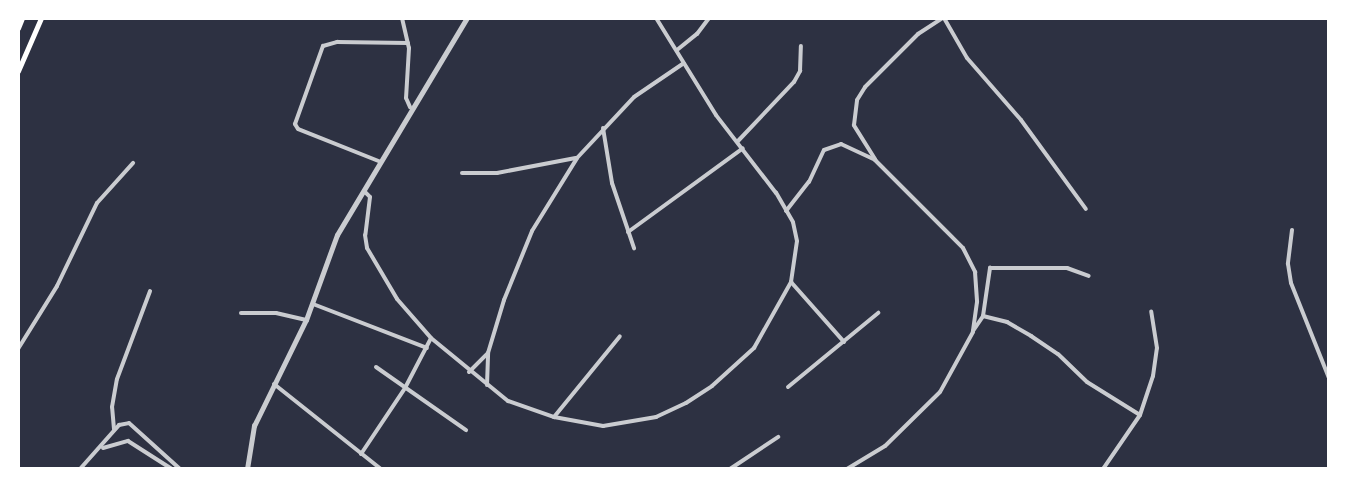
<!DOCTYPE html>
<style>
body{margin:0}
#map{position:relative;width:1347px;height:487px;overflow:hidden;background:#2d3142;font-family:"PT Sans Narrow",sans-serif}
div>[style]{position:absolute}
[style*='--x']{left:calc(var(--x)*1px);top:calc(var(--y)*1px);width:calc(var(--w)*1px);rotate:calc(var(--a)*1deg)}
.minor>*{height:4px;margin:-2px;padding:0 2px;transform-origin:2px;border-radius:2px;background:#caccd0}
.tertiary>*{height:4.5px;margin:-2.25px;padding:0 2.25px;transform-origin:2.25px;border-radius:2.25px;background:#caccd0}
.secondary>*{height:5px;margin:-2.5px;padding:0 2.5px;transform-origin:2.5px;border-radius:2.5px;background:#fff}
span{translate:-50% -50%;white-space:nowrap;text-align:center;line-height:1.15;-webkit-text-stroke:6px #fff;paint-order:stroke}
.frame{position:absolute;inset:0;border:20px solid #fff;pointer-events:none}
</style>
<div id="map">
<div class="minor">
<i style="--x:402;--y:18;--w:31;--a:77"></i>
<i style="--x:409;--y:48;--w:50;--a:93.4"></i>
<i style="--x:406;--y:98;--w:10;--a:66"></i>
<i style="--x:944;--y:18;--w:46;--a:60.1"></i>
<i style="--x:967;--y:58;--w:82;--a:48.9"></i>
<i style="--x:1021;--y:120;--w:110;--a:53.9"></i>
<i style="--x:677;--y:50;--w:26;--a:-39"></i>
<i style="--x:697;--y:34;--w:20;--a:-53"></i>
<i style="--x:603;--y:128;--w:56;--a:80.7"></i>
<i style="--x:612;--y:183;--w:69;--a:71.3"></i>
<i style="--x:738;--y:141;--w:81;--a:-46.5"></i>
<i style="--x:794;--y:82;--w:13;--a:-61"></i>
<i style="--x:800;--y:71;--w:25;--a:-88"></i>
<i style="--x:875;--y:159;--w:40;--a:-122"></i>
<i style="--x:854;--y:125;--w:25;--a:-83"></i>
<i style="--x:857;--y:100;--w:15;--a:-58"></i>
<i style="--x:865;--y:87;--w:75;--a:-45"></i>
<i style="--x:918;--y:34;--w:30;--a:-33"></i>
<i style="--x:381;--y:162;--w:89;--a:-158.3"></i>
<i style="--x:298;--y:129;--w:6;--a:-121"></i>
<i style="--x:295;--y:124;--w:83;--a:-70.3"></i>
<i style="--x:323;--y:46;--w:15;--a:-16"></i>
<i style="--x:337;--y:42;--w:71;--a:0.8"></i>
<i style="--x:462;--y:173;--w:35;--a:0"></i>
<i style="--x:497;--y:173;--w:80;--a:-10.8"></i>
<i style="--x:365;--y:192;--w:7;--a:45"></i>
<i style="--x:370;--y:197;--w:38;--a:97"></i>
<i style="--x:365;--y:235;--w:13;--a:81"></i>
<i style="--x:367;--y:248;--w:59;--a:59.5"></i>
<i style="--x:397;--y:299;--w:52;--a:48.9"></i>
<i style="--x:431;--y:338;--w:99;--a:39.3"></i>
<i style="--x:508;--y:401;--w:49;--a:19.2"></i>
<i style="--x:554;--y:417;--w:50;--a:10.4"></i>
<i style="--x:603;--y:426;--w:54;--a:-9.6"></i>
<i style="--x:656;--y:417;--w:33;--a:-25"></i>
<i style="--x:686;--y:403;--w:31;--a:-33"></i>
<i style="--x:712;--y:386;--w:57;--a:-42.1"></i>
<i style="--x:754;--y:348;--w:76;--a:-60.7"></i>
<i style="--x:791;--y:282;--w:41;--a:-81.7"></i>
<i style="--x:797;--y:241;--w:19;--a:-102"></i>
<i style="--x:793;--y:222;--w:34;--a:-120"></i>
<i style="--x:776;--y:193;--w:98;--a:-127.6"></i>
<i style="--x:716;--y:115;--w:114;--a:-121.7"></i>
<i style="--x:786;--y:211;--w:37;--a:-52"></i>
<i style="--x:809;--y:182;--w:35;--a:-65"></i>
<i style="--x:824;--y:150;--w:18;--a:-19"></i>
<i style="--x:841;--y:144;--w:38;--a:25"></i>
<i style="--x:875;--y:160;--w:124;--a:45"></i>
<i style="--x:963;--y:248;--w:27;--a:63"></i>
<i style="--x:975;--y:272;--w:30;--a:86"></i>
<i style="--x:977;--y:302;--w:30;--a:98"></i>
<i style="--x:973;--y:332;--w:68;--a:118.8"></i>
<i style="--x:940;--y:392;--w:77;--a:135.5"></i>
<i style="--x:885;--y:446;--w:44;--a:148.8"></i>
<i style="--x:1292;--y:230;--w:34;--a:97"></i>
<i style="--x:1288;--y:264;--w:19;--a:81"></i>
<i style="--x:1291;--y:283;--w:102;--a:68.2"></i>
<i style="--x:628;--y:232;--w:142;--a:-36.1"></i>
<i style="--x:791;--y:282;--w:80;--a:48.5"></i>
<i style="--x:313;--y:304;--w:122;--a:21.1"></i>
<i style="--x:241;--y:313;--w:35;--a:0"></i>
<i style="--x:276;--y:313;--w:31;--a:13"></i>
<i style="--x:983;--y:316;--w:25;--a:14"></i>
<i style="--x:1007;--y:322;--w:28;--a:30"></i>
<i style="--x:1031;--y:336;--w:32;--a:34"></i>
<i style="--x:1058;--y:354;--w:40;--a:44"></i>
<i style="--x:1087;--y:382;--w:62;--a:31.9"></i>
<i style="--x:1140;--y:415;--w:65;--a:124.4"></i>
<i style="--x:973;--y:331;--w:18;--a:-56"></i>
<i style="--x:983;--y:316;--w:49;--a:-81.7"></i>
<i style="--x:990;--y:268;--w:77;--a:0"></i>
<i style="--x:1067;--y:268;--w:23;--a:20"></i>
<i style="--x:18;--y:349;--w:74;--a:-58.2"></i>
<i style="--x:57;--y:286;--w:92;--a:-64.3"></i>
<i style="--x:97;--y:203;--w:54;--a:-48"></i>
<i style="--x:376;--y:367;--w:110;--a:35"></i>
<i style="--x:469;--y:372;--w:27;--a:-45"></i>
<i style="--x:274;--y:384;--w:137;--a:38.5"></i>
<i style="--x:487;--y:385;--w:32;--a:-88"></i>
<i style="--x:488;--y:353;--w:55;--a:-73.2"></i>
<i style="--x:504;--y:300;--w:74;--a:-67.9"></i>
<i style="--x:532;--y:231;--w:86;--a:-58.3"></i>
<i style="--x:577;--y:158;--w:83;--a:-46.9"></i>
<i style="--x:634;--y:97;--w:60;--a:-34.2"></i>
<i style="--x:788;--y:387;--w:117;--a:-39.4"></i>
<i style="--x:1140;--y:415;--w:41;--a:-71.6"></i>
<i style="--x:1153;--y:376;--w:28;--a:-82"></i>
<i style="--x:1157;--y:348;--w:37;--a:-99"></i>
<i style="--x:554;--y:417;--w:104;--a:-50.8"></i>
<i style="--x:114;--y:429;--w:22;--a:-95"></i>
<i style="--x:112;--y:407;--w:28;--a:-80"></i>
<i style="--x:117;--y:379;--w:94;--a:-69.4"></i>
<i style="--x:103;--y:448;--w:26;--a:-16"></i>
<i style="--x:128;--y:441;--w:52;--a:32.5"></i>
<i style="--x:361;--y:454;--w:79;--a:-56.3"></i>
<i style="--x:405;--y:388;--w:56;--a:-62.5"></i>
<i style="--x:80;--y:469;--w:59;--a:-48.4"></i>
<i style="--x:119;--y:425;--w:10;--a:-11"></i>
<i style="--x:129;--y:423;--w:69;--a:42"></i>
<i style="--x:730;--y:469;--w:58;--a:-33.7"></i>
</div>
<div class="tertiary">
<i style="--x:247;--y:469;--w:44;--a:-80.8"></i>
<i style="--x:254;--y:426;--w:118;--a:-63.9"></i>
<i style="--x:306;--y:320;--w:90;--a:-70"></i>
<i style="--x:337;--y:235;--w:253;--a:-59.1"></i>
</div>
<div class="secondary">
<i style="--x:18;--y:28;--w:11;--a:-68"></i>
<i style="--x:18;--y:71;--w:58;--a:-66.5"></i>
</div>
<div class="frame"></div>
</div>
